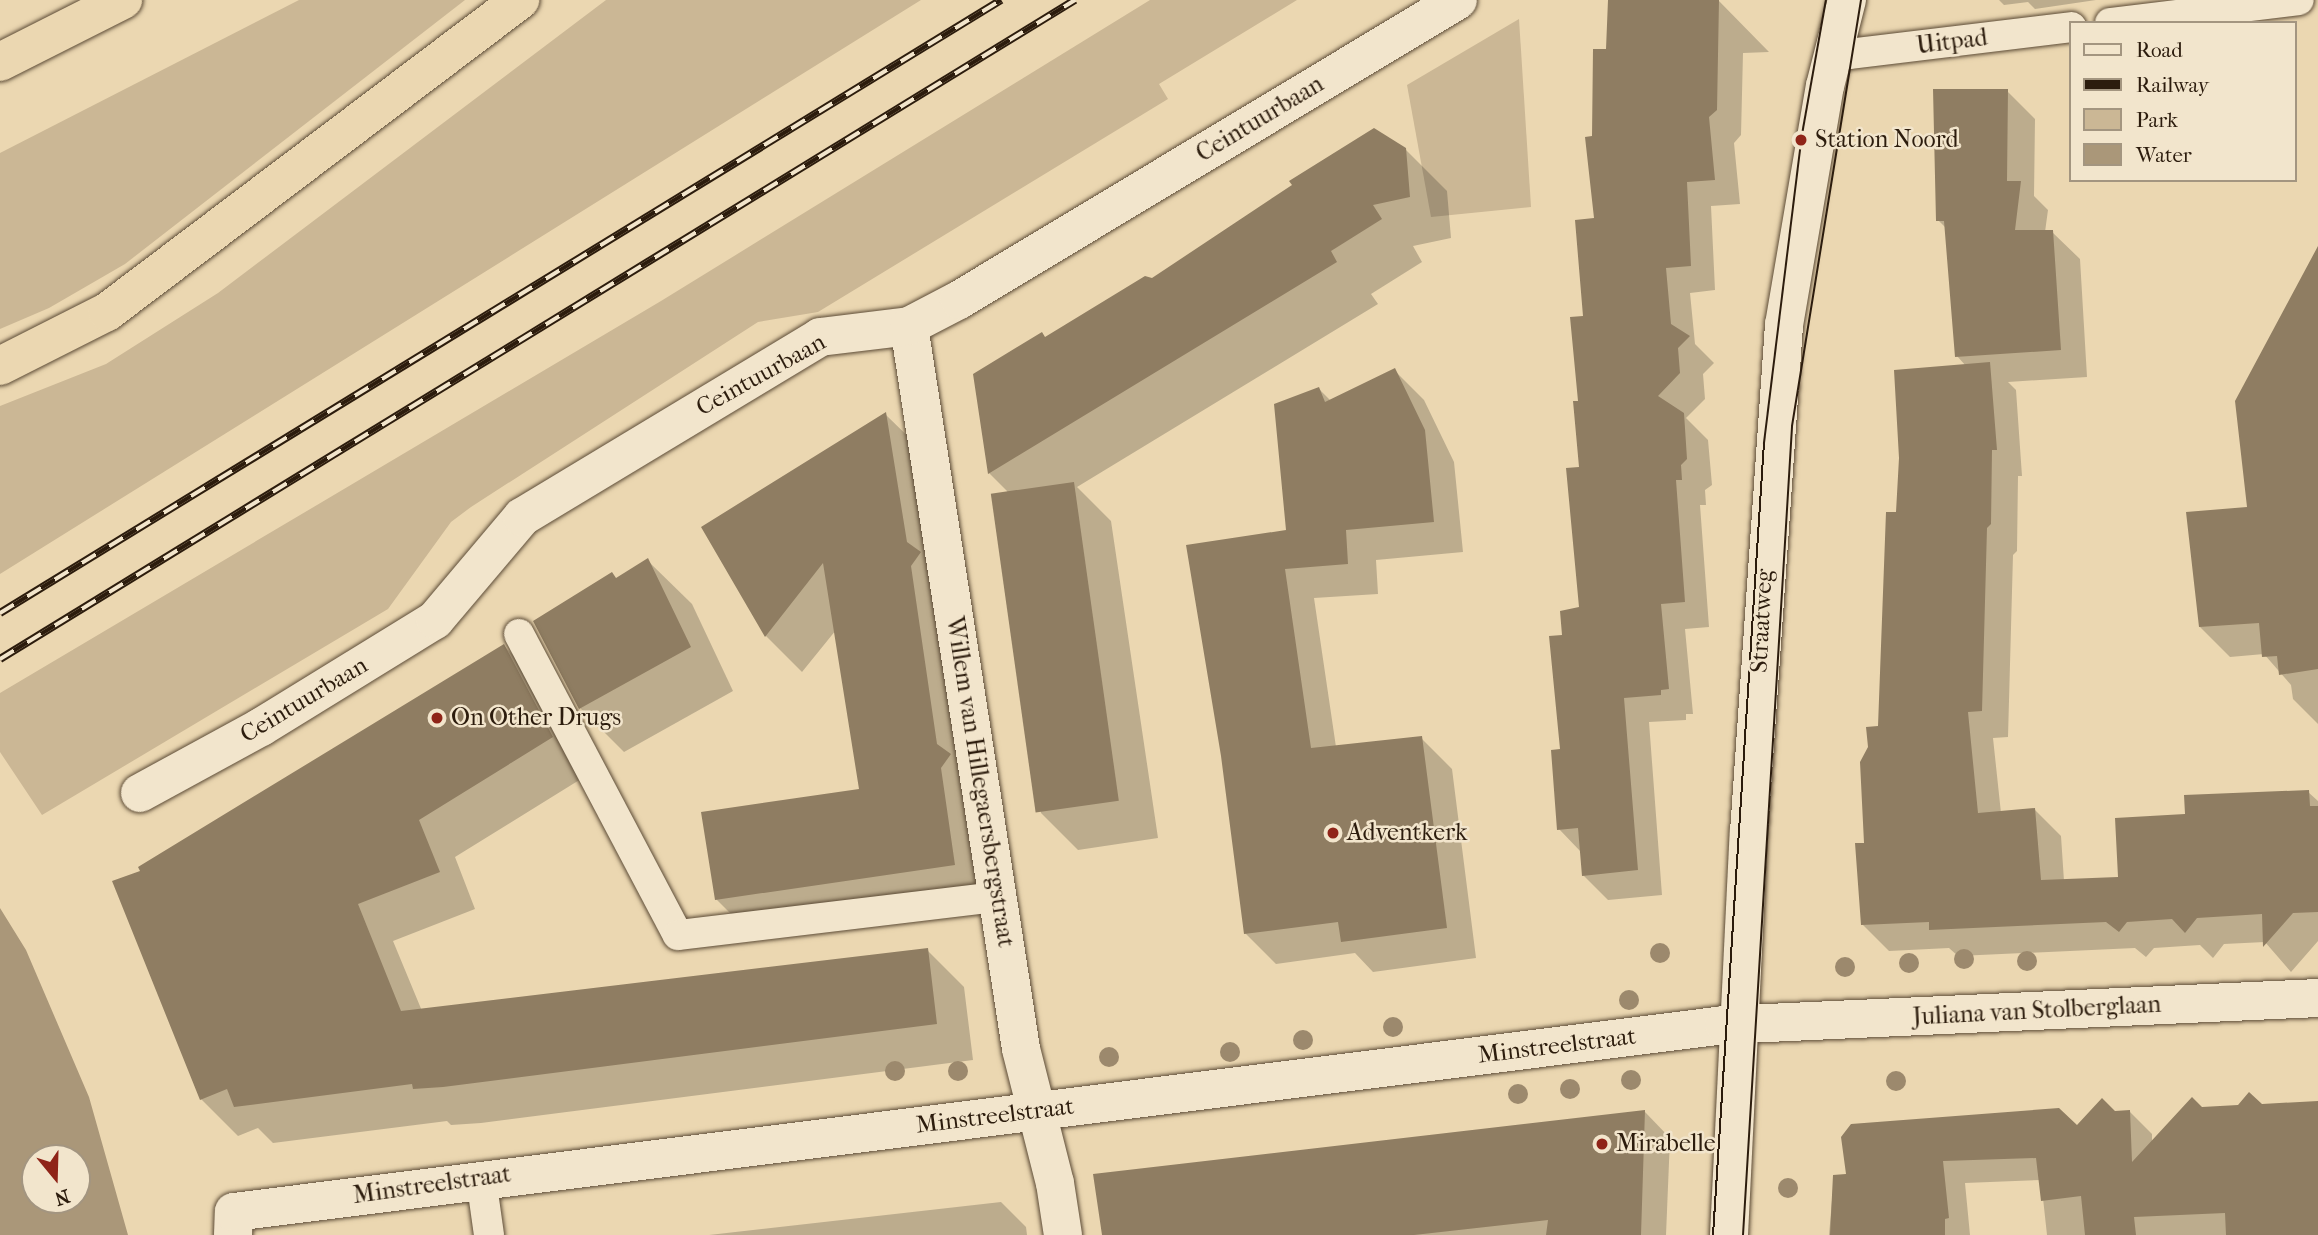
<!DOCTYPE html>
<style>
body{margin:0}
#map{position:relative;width:2318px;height:1235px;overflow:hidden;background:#ebd7b1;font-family:"IM FELL French Canon",serif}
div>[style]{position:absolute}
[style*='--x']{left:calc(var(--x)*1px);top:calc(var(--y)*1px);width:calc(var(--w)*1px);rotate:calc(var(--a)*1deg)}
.green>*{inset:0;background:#cbb795}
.water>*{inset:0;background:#aa9779}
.shadow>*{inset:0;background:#0003}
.building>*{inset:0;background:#8f7d62;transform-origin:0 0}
.roads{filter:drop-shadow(0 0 2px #5c4b36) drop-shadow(0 0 2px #5c4b36)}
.service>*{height:30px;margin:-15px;padding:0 15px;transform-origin:15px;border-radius:15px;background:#f2e5cc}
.minor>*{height:38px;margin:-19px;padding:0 19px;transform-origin:19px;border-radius:19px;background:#f2e5cc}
.tertiary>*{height:38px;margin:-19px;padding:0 19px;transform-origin:19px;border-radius:19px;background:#f2e5cc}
.motorway>*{height:38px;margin:-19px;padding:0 19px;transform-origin:19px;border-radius:19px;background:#ebd7b1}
.tram>*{height:2px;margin:-1px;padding:0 1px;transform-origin:1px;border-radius:1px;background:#2c1c0d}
.rail>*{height:8px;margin-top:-4px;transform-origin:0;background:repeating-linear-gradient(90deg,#f2e5cc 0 16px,#2c1c0d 0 32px);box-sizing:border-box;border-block:2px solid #2c1c0d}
.trees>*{width:20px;height:20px;margin:-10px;border-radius:50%;background:#9c896d}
.dots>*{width:19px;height:19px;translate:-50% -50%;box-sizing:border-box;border:4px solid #f2e5cc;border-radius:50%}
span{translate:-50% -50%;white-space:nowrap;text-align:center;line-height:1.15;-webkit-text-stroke:5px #f2e5cc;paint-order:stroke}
.street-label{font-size:24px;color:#2c1c0d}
.poi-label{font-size:24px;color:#2c1c0d}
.left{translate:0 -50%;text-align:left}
.legend{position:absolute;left:2069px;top:21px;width:228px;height:161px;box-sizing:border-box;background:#f2e5cc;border:2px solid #a39580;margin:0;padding:9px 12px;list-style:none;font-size:21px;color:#2c1c0d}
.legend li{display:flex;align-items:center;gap:14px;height:35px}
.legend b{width:35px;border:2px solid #a39580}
.north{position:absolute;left:21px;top:1144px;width:70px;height:70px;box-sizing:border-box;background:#f2e5cc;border:2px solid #a39580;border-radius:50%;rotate:161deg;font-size:19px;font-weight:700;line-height:28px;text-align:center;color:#2c1c0d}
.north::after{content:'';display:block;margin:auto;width:24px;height:32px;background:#8f2418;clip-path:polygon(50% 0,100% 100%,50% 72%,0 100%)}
</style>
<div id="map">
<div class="green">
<i style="clip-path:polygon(299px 0,465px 0,125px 264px,49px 308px,0 329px,0 153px)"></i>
<i style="clip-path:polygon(606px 0,921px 0,0 574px,0 406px,106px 364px,218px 293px)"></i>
<i style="clip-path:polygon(1150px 0,1297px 0,1159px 84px,1168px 99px,818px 312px,758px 322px,471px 507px,451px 522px,388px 609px,42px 815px,0 752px,0 693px,661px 301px)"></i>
<i style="clip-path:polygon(1519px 19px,1531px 207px,1431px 217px,1407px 85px)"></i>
</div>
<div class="water">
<i style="clip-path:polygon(evenodd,0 908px,26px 950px,89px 1097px,128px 1235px,0 1235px,0 908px,35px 1158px,77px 1158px,77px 1200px,35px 1200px,35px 1158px)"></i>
</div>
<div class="shadow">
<i style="clip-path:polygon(1610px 0,1718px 0,1769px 52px,1743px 53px,1741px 135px,1734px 143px,1740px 204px,1711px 206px,1715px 290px,1690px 293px,1695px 344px,1714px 363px,1703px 374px,1705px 399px,1686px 418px,1708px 440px,1712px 485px,1705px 490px,1706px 505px,1700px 505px,1709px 627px,1685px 629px,1693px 714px,1686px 714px,1686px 720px,1649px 722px,1662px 895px,1608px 900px,1583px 875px,1581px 852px,1559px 829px,1564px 637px,1581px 608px,1580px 402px,1596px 220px,1594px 138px,1608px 51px)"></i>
<i style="clip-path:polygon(1999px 0,2096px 0,2035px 9px,2028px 2px,2004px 5px)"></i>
<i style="clip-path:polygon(2007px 91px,2035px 119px,2034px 196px,2048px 210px,2045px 232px,2052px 232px,2080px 259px,2087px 377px,2008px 382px,2016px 390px,2022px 476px,2018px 476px,2017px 551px,2013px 555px,2008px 737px,1993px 738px,2001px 813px,2034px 809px,2061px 836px,2064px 881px,2120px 879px,2187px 816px,2308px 792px,2318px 801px,2318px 941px,2291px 972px,2265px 942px,2224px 944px,2213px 958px,2200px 945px,2154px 948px,2146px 957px,2135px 948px,1958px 956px,1949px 948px,1889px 951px,1862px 924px,1870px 747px,1880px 728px,1898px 514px,1966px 366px,1957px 356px,1947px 229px,1938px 220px)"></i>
<i style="clip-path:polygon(1405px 149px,1447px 191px,1451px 238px,1413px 246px,1422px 262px,1371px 294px,1378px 304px,1077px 487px,1111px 521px,1158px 838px,1078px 850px,1041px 813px,1007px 491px,989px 473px,974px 375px)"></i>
<i style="clip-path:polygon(2318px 253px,2318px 724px,2293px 699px,2291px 685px,2264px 654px,2230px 657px,2200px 627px,2249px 509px)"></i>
<i style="clip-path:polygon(1394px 370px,1424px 400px,1454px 462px,1463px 552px,1376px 560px,1378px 594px,1314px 598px,1336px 747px,1421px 738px,1452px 769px,1476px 958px,1373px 972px,1355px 953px,1276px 964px,1245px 933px,1288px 532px,1319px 389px,1331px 401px)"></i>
<i style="clip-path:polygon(886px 415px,923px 451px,991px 901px,753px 936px,716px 899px,861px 790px,836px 630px,802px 672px,766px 636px,703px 527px)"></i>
<i style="clip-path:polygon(648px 561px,692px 604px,733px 691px,624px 752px,580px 708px,617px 579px)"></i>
<i style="clip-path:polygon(504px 646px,541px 683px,589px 774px,455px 857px,475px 909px,393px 941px,422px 1011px,927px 950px,964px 987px,973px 1060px,481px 1123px,451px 1125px,447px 1121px,273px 1143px,258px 1128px,238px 1136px,201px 1099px,142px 872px)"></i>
<i style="clip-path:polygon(2318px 1103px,2318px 1235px,2047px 1235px,2041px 1180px,1965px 1183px,1970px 1235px,1829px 1235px,1834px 1177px,2077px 1127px,2115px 1113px,2129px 1111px,2152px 1134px,2152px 1143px,2201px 1109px)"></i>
<i style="clip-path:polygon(1645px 1112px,1670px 1138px,1666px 1235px,1103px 1235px)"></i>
<i style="clip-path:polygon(1001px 1202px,1026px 1227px,1027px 1235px,709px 1235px)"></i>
</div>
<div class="building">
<i style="clip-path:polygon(1608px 0,1719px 0,1717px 110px,1709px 117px,1715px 180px,1687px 182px,1691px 266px,1666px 268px,1671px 324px,1690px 336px,1678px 348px,1680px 373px,1658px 396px,1684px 413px,1687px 459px,1681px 465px,1682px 480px,1676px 480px,1685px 602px,1661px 604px,1669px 689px,1661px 690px,1661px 695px,1624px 698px,1638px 870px,1582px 876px,1578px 828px,1557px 830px,1551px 750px,1560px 749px,1549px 636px,1562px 635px,1560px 611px,1579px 607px,1566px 468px,1579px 467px,1573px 401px,1578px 401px,1570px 317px,1583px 316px,1575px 220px,1594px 218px,1585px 137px,1592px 136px,1593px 49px,1606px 49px)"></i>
<i style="clip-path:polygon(1933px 89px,2008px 89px,2007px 181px,2021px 181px,2015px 230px,2053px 230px,2061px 350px,1955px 357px,1944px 221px,1936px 221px)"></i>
<i style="clip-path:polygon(1374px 128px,1406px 148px,1410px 197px,1373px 205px,1382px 219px,1331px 251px,1337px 262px,988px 474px,973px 374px,1042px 332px,1045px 337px,1145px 276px,1152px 278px,1292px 185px,1289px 181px)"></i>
<i style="clip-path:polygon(2318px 246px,2318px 669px,2279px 675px,2277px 656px,2262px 657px,2259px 623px,2199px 627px,2186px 512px,2247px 507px,2235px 401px)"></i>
<i style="clip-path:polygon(1990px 362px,1997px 450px,1992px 450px,1991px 524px,1987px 528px,1982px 711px,1968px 712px,1978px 813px,2035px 808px,2041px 880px,2118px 877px,2115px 818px,2185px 814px,2184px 795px,2309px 790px,2310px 806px,2318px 806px,2318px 912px,2293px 913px,2263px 947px,2262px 914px,2197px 918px,2185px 933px,2172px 919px,2127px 922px,2119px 932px,2106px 922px,1929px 930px,1929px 922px,1861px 925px,1855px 843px,1864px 843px,1860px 762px,1868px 747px,1866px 727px,1878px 726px,1886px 512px,1896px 512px,1899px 458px,1894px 370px)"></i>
<i style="clip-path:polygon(1395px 368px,1425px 430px,1434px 522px,1346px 530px,1348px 564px,1285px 569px,1311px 748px,1422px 736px,1447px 928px,1341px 942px,1338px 922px,1244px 934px,1221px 756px,1186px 545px,1286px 530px,1274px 404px,1319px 387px,1325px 402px)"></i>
<i style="clip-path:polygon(886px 412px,907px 542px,921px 552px,911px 566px,937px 744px,951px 754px,941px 768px,955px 865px,715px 900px,701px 812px,859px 789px,823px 563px,765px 637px,701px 527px)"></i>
<i style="left:1074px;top:482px;width:322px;height:84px;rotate:82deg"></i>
<i style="clip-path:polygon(648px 558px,691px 647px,579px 709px,533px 621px,612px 572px,616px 578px)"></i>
<i style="clip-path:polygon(504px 644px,553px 737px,419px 820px,440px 872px,358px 904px,401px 1011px,928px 948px,937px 1024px,443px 1087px,413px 1089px,412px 1084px,234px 1107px,227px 1089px,200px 1100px,112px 881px,140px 871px,138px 867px)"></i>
<i style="clip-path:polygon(2249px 1092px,2262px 1104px,2318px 1101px,2318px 1235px,2226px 1235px,2225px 1213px,2134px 1217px,2136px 1235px,2085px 1235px,2081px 1196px,2041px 1201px,2036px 1158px,1943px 1161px,1949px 1218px,1945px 1219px,1945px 1235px,1830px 1235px,1833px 1175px,1846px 1174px,1841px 1137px,1851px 1124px,2059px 1108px,2077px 1125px,2102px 1098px,2115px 1111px,2130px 1110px,2132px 1162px,2192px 1097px,2202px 1107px,2238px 1105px)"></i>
<i style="clip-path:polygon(1645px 1110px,1641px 1235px,1546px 1235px,1548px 1220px,1414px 1235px,1102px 1235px,1093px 1174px)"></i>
</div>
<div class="roads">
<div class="service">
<i style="--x:2110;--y:23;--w:190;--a:-6.9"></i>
<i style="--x:1832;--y:52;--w:17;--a:7"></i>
<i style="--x:1849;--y:54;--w:224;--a:-6.9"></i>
<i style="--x:519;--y:634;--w:340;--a:62.2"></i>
<i style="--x:678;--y:935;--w:321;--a:-6.8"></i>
<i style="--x:481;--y:1178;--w:58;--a:82"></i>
</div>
<div class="minor">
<i style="--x:909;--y:326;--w:732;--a:81.19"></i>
<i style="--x:1021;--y:1049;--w:138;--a:75.8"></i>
<i style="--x:1055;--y:1183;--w:53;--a:81.3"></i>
<i style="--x:140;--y:793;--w:138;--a:-28.6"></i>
<i style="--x:261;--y:727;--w:204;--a:-31.6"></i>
<i style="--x:435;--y:620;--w:135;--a:-49.8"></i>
<i style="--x:522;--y:517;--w:348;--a:-31.1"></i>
<i style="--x:820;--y:337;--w:90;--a:-7"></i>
<i style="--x:909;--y:326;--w:56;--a:-27.5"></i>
<i style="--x:959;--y:300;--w:582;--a:-31.01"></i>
<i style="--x:233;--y:1235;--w:23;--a:-88"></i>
<i style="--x:234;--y:1212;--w:1502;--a:-7.15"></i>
<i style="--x:1724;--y:1025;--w:595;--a:-2.6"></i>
</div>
<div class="tertiary">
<i style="--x:1729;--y:1235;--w:403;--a:-87.2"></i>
<i style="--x:1749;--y:832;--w:508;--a:-86.05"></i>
<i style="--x:1784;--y:325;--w:242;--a:-80.3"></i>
<i style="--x:1825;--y:86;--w:89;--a:-75.7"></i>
</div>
<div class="motorway">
<i style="--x:0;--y:62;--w:138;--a:-26.8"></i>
<i style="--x:0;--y:366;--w:120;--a:-26.8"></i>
<i style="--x:107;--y:312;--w:518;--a:-37.07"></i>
</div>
</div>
<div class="tram">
<i style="--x:1713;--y:1235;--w:794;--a:-86.32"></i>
<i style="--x:1764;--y:443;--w:305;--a:-83"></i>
<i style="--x:1801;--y:140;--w:142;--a:-79.9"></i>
<i style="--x:1743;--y:1235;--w:810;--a:-86.53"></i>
<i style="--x:1792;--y:426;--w:432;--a:-80.8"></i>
</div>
<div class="rail">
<i style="--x:0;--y:613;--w:1174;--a:-31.48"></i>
<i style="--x:0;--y:659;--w:1261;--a:-31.51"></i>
</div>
<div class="trees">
<i style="left:1660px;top:953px"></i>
<i style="left:1964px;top:959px"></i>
<i style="left:2027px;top:961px"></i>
<i style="left:1909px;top:963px"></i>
<i style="left:1845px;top:967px"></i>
<i style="left:1629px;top:1000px"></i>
<i style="left:1393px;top:1027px"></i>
<i style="left:1303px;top:1040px"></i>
<i style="left:1230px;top:1052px"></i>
<i style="left:1109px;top:1057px"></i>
<i style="left:895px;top:1071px"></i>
<i style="left:958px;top:1071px"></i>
<i style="left:1631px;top:1080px"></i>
<i style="left:1896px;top:1081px"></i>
<i style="left:1570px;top:1089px"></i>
<i style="left:1518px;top:1094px"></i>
<i style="left:1788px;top:1188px"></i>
</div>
<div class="dots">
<i style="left:1801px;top:140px;background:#8f2418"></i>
<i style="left:437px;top:718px;background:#8f2418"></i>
<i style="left:1333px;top:833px;background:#8f2418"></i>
<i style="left:1602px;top:1144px;background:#8f2418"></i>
</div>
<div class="street-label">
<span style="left:1952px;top:42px;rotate:-7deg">Uitpad</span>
<span style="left:1260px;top:119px;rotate:-31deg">Ceintuurbaan</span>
<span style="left:761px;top:375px;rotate:-29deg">Ceintuurbaan</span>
<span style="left:1762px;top:621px;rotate:-87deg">Straatweg</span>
<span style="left:304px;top:700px;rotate:-31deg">Ceintuurbaan</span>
<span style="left:980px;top:782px;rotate:81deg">Willem van Hillegaersbergstraat</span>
<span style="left:2037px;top:1011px;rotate:-3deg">Juliana van Stolberglaan</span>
<span style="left:1557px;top:1046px;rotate:-7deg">Minstreelstraat</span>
<span style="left:995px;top:1116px;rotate:-7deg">Minstreelstraat</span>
<span style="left:432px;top:1185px;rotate:-8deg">Minstreelstraat</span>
</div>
<div class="poi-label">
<span class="left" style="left:1815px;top:140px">Station Noord</span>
<span class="left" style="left:451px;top:718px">On Other Drugs</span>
<span class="left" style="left:1347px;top:833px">Adventkerk</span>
<span class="left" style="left:1616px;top:1144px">Mirabelle</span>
</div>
<ul class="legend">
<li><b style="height:9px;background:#f2e5cc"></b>Road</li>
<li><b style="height:9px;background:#2c1c0d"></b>Railway</li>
<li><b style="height:19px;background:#cbb795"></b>Park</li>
<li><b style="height:19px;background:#aa9779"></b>Water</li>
</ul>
<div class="north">N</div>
</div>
